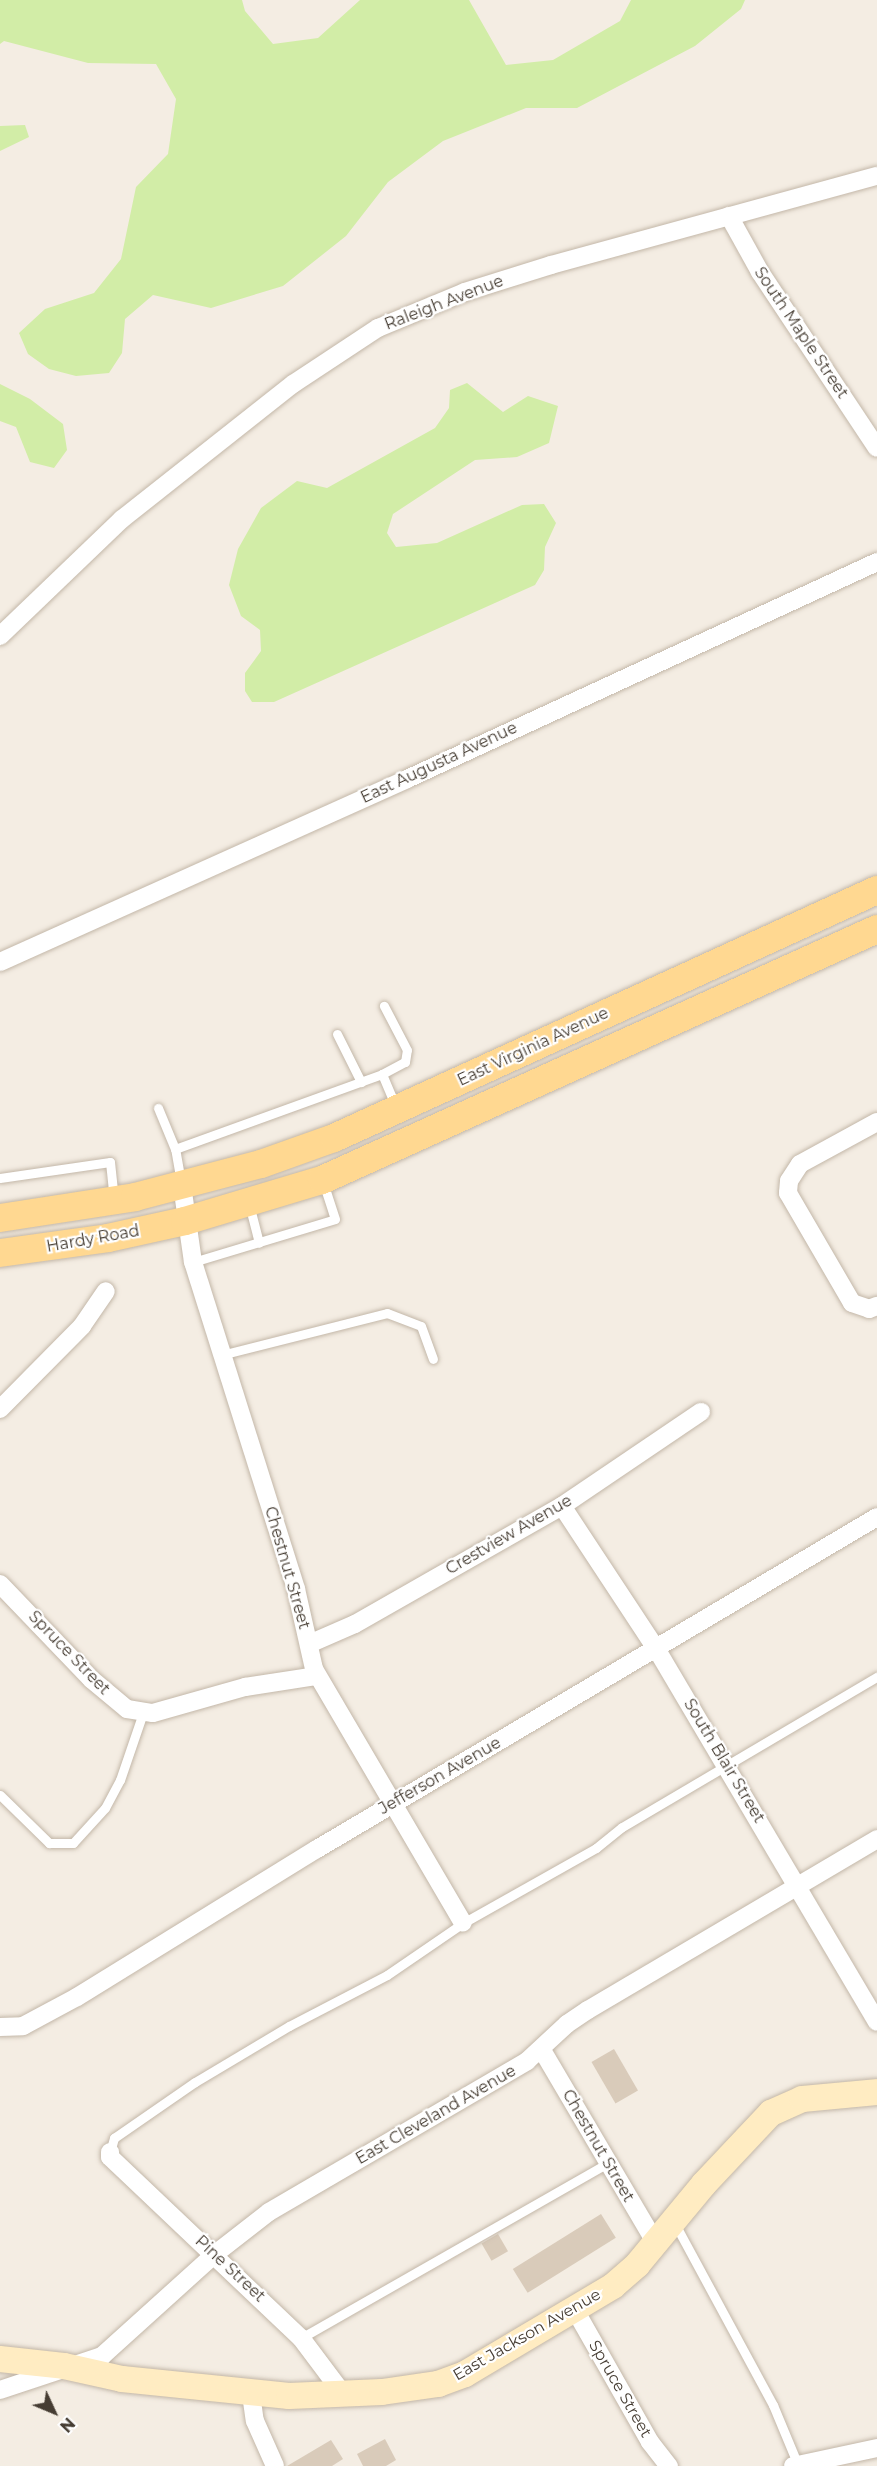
<!DOCTYPE html>
<style>
body{margin:0}
#map{position:relative;width:877px;height:2466px;overflow:hidden;background:#f4ede3;font-family:Montserrat,sans-serif}
div>[style]{position:absolute}
[style*='--x']{left:calc(var(--x)*1px);top:calc(var(--y)*1px);width:calc(var(--w)*1px);rotate:calc(var(--a)*1deg)}
.green>*{inset:0;background:#d2eda7}
.building>*{inset:0;background:#d9cbba;transform-origin:0 0}
.roads{filter:drop-shadow(0 0 2px #c3b7a8) drop-shadow(0 0 2px #c3b7a8)}
.lane>*{height:9px;margin:-4.5px;padding:0 4.5px;transform-origin:4.5px;border-radius:4.5px;background:#fff}
.street>*{height:18px;margin:-9px;padding:0 9px;transform-origin:9px;border-radius:9px;background:#fff}
.secondary>*{height:26px;margin:-13px;padding:0 13px;transform-origin:13px;border-radius:13px;background:#ffecc2}
.primary>*{height:28px;margin:-14px;padding:0 14px;transform-origin:14px;border-radius:14px;background:#ffd891}
span{translate:-50% -50%;white-space:nowrap;text-align:center;line-height:1.15;-webkit-text-stroke:4.5px #fff;paint-order:stroke}
.street-label{font-size:16px;color:#463d33}
.north{position:absolute;left:24px;top:2382px;width:60px;height:60px;-webkit-text-stroke:4px #fff;paint-order:stroke;rotate:134deg;font-size:16px;font-weight:700;line-height:24px;text-align:center;color:#463d33}
.north::after{content:'';display:block;margin:auto;width:21px;height:27px;background:#463d33;clip-path:polygon(50% 0,100% 100%,50% 72%,0 100%)}
</style>
<div id="map">
<div class="green">
<i style="clip-path:polygon(0 0,242px 0,245px 11px,273px 44px,318px 38px,360px 0,469px 0,506px 65px,553px 60px,620px 21px,631px 0,745px 0,741px 9px,695px 46px,577px 108px,526px 108px,443px 141px,388px 182px,346px 236px,283px 286px,211px 308px,153px 295px,125px 319px,122px 353px,109px 373px,76px 376px,49px 369px,28px 354px,19px 333px,45px 309px,94px 293px,121px 259px,136px 187px,168px 154px,176px 99px,156px 64px,88px 63px,4px 41px,0 44px)"></i>
<i style="clip-path:polygon(25px 125px,29px 137px,0 151px,0 126px)"></i>
<i style="clip-path:polygon(467px 383px,503px 412px,528px 396px,558px 406px,549px 443px,517px 457px,475px 460px,393px 514px,387px 533px,396px 547px,437px 543px,522px 505px,544px 504px,556px 523px,545px 547px,544px 570px,535px 585px,274px 702px,252px 702px,245px 691px,245px 673px,261px 651px,260px 630px,241px 616px,229px 585px,238px 549px,261px 508px,297px 481px,327px 488px,435px 428px,449px 408px,450px 390px)"></i>
<i style="clip-path:polygon(0 384px,30px 399px,63px 424px,67px 450px,54px 468px,30px 462px,16px 427px,0 421px)"></i>
</div>
<div class="building">
<i style="left:614px;top:2049px;width:48px;height:26px;rotate:60deg"></i>
<i style="left:601px;top:2214px;width:28px;height:104px;rotate:58deg"></i>
<i style="left:498px;top:2234px;width:20px;height:19px;rotate:60deg"></i>
<i style="clip-path:polygon(385px 2439px,396px 2460px,386px 2466px,363px 2466px,357px 2454px)"></i>
<i style="clip-path:polygon(331px 2440px,343px 2459px,332px 2466px,287px 2466px)"></i>
</div>
<div class="roads">
<div class="lane">
<i style="--x:337;--y:1034;--w:54;--a:63.4"></i>
<i style="--x:382;--y:1074;--w:26;--a:-28"></i>
<i style="--x:405;--y:1062;--w:12;--a:-81"></i>
<i style="--x:407;--y:1050;--w:50;--a:-117.6"></i>
<i style="--x:158;--y:1108;--w:44;--a:67.5"></i>
<i style="--x:0;--y:1178;--w:111;--a:-8.3"></i>
<i style="--x:110;--y:1162;--w:36;--a:84"></i>
<i style="--x:181;--y:1182;--w:34;--a:-100"></i>
<i style="--x:175;--y:1149;--w:220;--a:-19.9"></i>
<i style="--x:382;--y:1074;--w:36;--a:67"></i>
<i style="--x:249;--y:1204;--w:40;--a:75.6"></i>
<i style="--x:193;--y:1262;--w:148;--a:-16.8"></i>
<i style="--x:335;--y:1219;--w:39;--a:-108"></i>
<i style="--x:221;--y:1355;--w:171;--a:-14.2"></i>
<i style="--x:387;--y:1313;--w:36;--a:21"></i>
<i style="--x:421;--y:1326;--w:35;--a:70"></i>
<i style="--x:0;--y:1795;--w:69;--a:44.4"></i>
<i style="--x:49;--y:1843;--w:24;--a:0"></i>
<i style="--x:73;--y:1843;--w:47;--a:-47.6"></i>
<i style="--x:105;--y:1808;--w:32;--a:-62"></i>
<i style="--x:120;--y:1780;--w:71;--a:-71.1"></i>
<i style="--x:110;--y:2152;--w:15;--a:-74"></i>
<i style="--x:114;--y:2138;--w:98;--a:-34.7"></i>
<i style="--x:195;--y:2082;--w:109;--a:-30.8"></i>
<i style="--x:289;--y:2026;--w:110;--a:-27.5"></i>
<i style="--x:387;--y:1975;--w:92;--a:-34.4"></i>
<i style="--x:463;--y:1923;--w:153;--a:-29.4"></i>
<i style="--x:596;--y:1848;--w:33;--a:-39"></i>
<i style="--x:622;--y:1827;--w:296;--a:-30.5"></i>
<i style="--x:674;--y:2222;--w:208;--a:61.6"></i>
<i style="--x:773;--y:2405;--w:65;--a:67.4"></i>
<i style="--x:301;--y:2338;--w:353;--a:-29.7"></i>
</div>
<div class="street">
<i style="--x:729;--y:216;--w:64;--a:61"></i>
<i style="--x:760;--y:272;--w:211;--a:56.4"></i>
<i style="--x:0;--y:636;--w:169;--a:-43.8"></i>
<i style="--x:122;--y:519;--w:218;--a:-38.3"></i>
<i style="--x:293;--y:384;--w:102;--a:-33.4"></i>
<i style="--x:378;--y:328;--w:94;--a:-22.5"></i>
<i style="--x:465;--y:292;--w:90;--a:-17.4"></i>
<i style="--x:551;--y:265;--w:338;--a:-15.3"></i>
<i style="--x:0;--y:962;--w:446;--a:-24.2"></i>
<i style="--x:407;--y:779;--w:518;--a:-24.78"></i>
<i style="--x:877;--y:1122;--w:88;--a:151.4"></i>
<i style="--x:800;--y:1164;--w:20;--a:123"></i>
<i style="--x:789;--y:1181;--w:12;--a:95"></i>
<i style="--x:788;--y:1193;--w:127;--a:59.8"></i>
<i style="--x:852;--y:1303;--w:18;--a:19"></i>
<i style="--x:869;--y:1309;--w:9;--a:-21"></i>
<i style="--x:182;--y:1185;--w:78;--a:81.9"></i>
<i style="--x:193;--y:1262;--w:343;--a:72.5"></i>
<i style="--x:296;--y:1589;--w:82;--a:77.3"></i>
<i style="--x:314;--y:1669;--w:294;--a:59.6"></i>
<i style="--x:0;--y:1409;--w:117;--a:-45.3"></i>
<i style="--x:82;--y:1326;--w:42;--a:-55.6"></i>
<i style="--x:562;--y:1506;--w:173;--a:56.6"></i>
<i style="--x:657;--y:1650;--w:432;--a:59.4"></i>
<i style="--x:0;--y:1584;--w:132;--a:46.2"></i>
<i style="--x:91;--y:1679;--w:47;--a:39.8"></i>
<i style="--x:127;--y:1709;--w:26;--a:9"></i>
<i style="--x:153;--y:1713;--w:96;--a:-15.8"></i>
<i style="--x:245;--y:1687;--w:73;--a:-8.7"></i>
<i style="--x:309;--y:1644;--w:50;--a:-23.5"></i>
<i style="--x:355;--y:1624;--w:238;--a:-29.7"></i>
<i style="--x:562;--y:1506;--w:168;--a:-34.1"></i>
<i style="--x:0;--y:2027;--w:23;--a:-2"></i>
<i style="--x:23;--y:2026;--w:61;--a:-28.2"></i>
<i style="--x:77;--y:1997;--w:282;--a:-31.7"></i>
<i style="--x:317;--y:1849;--w:651;--a:-30.66"></i>
<i style="--x:542;--y:2050;--w:223;--a:59.5"></i>
<i style="--x:110;--y:2152;--w:5;--a:90"></i>
<i style="--x:110;--y:2157;--w:263;--a:43.5"></i>
<i style="--x:301;--y:2338;--w:70;--a:53.1"></i>
<i style="--x:575;--y:2310;--w:152;--a:60.4"></i>
<i style="--x:650;--y:2442;--w:31;--a:52"></i>
<i style="--x:0;--y:2390;--w:108;--a:-18.4"></i>
<i style="--x:102;--y:2356;--w:152;--a:-42.1"></i>
<i style="--x:215;--y:2254;--w:68;--a:-37.9"></i>
<i style="--x:269;--y:2212;--w:299;--a:-30.3"></i>
<i style="--x:527;--y:2061;--w:54;--a:-42.8"></i>
<i style="--x:567;--y:2024;--w:25;--a:-34"></i>
<i style="--x:588;--y:2010;--w:336;--a:-30.6"></i>
<i style="--x:251;--y:2394;--w:27;--a:82"></i>
<i style="--x:255;--y:2421;--w:49;--a:66"></i>
<i style="--x:793;--y:2466;--w:86;--a:-12.1"></i>
</div>
<div class="secondary">
<i style="--x:0;--y:2359;--w:64;--a:6.2"></i>
<i style="--x:64;--y:2366;--w:59;--a:12.6"></i>
<i style="--x:122;--y:2379;--w:168;--a:5.8"></i>
<i style="--x:289;--y:2396;--w:93;--a:-2.5"></i>
<i style="--x:382;--y:2392;--w:57;--a:-8.1"></i>
<i style="--x:438;--y:2384;--w:29;--a:-20"></i>
<i style="--x:465;--y:2374;--w:172;--a:-30.7"></i>
<i style="--x:613;--y:2286;--w:32;--a:-41"></i>
<i style="--x:637;--y:2265;--w:105;--a:-50.4"></i>
<i style="--x:704;--y:2184;--w:98;--a:-46.7"></i>
<i style="--x:771;--y:2113;--w:34;--a:-24"></i>
<i style="--x:802;--y:2099;--w:75;--a:-5.3"></i>
</div>
<div class="primary">
<i style="--x:0;--y:1218;--w:137;--a:-8.8"></i>
<i style="--x:135;--y:1197;--w:130;--a:-14.7"></i>
<i style="--x:261;--y:1164;--w:77;--a:-19.6"></i>
<i style="--x:334;--y:1138;--w:597;--a:-24.55"></i>
<i style="--x:0;--y:1253;--w:109;--a:-7.9"></i>
<i style="--x:108;--y:1238;--w:79;--a:-12.4"></i>
<i style="--x:185;--y:1221;--w:143;--a:-16.7"></i>
<i style="--x:322;--y:1180;--w:609;--a:-24.33"></i>
</div>
</div>
<div class="street-label">
<span style="left:444px;top:303px;rotate:-21deg">Raleigh Avenue</span>
<span style="left:801px;top:333px;rotate:56deg">South Maple Street</span>
<span style="left:439px;top:763px;rotate:-25deg">East Augusta Avenue</span>
<span style="left:533px;top:1047px;rotate:-25deg">East Virginia Avenue</span>
<span style="left:93px;top:1239px;rotate:-10deg">Hardy Road</span>
<span style="left:509px;top:1535px;rotate:-30deg">Crestview Avenue</span>
<span style="left:287px;top:1568px;rotate:74deg">Chestnut Street</span>
<span style="left:69px;top:1653px;rotate:46deg">Spruce Street</span>
<span style="left:724px;top:1761px;rotate:59deg">South Blair Street</span>
<span style="left:440px;top:1776px;rotate:-30deg">Jefferson Avenue</span>
<span style="left:436px;top:2115px;rotate:-30deg">East Cleveland Avenue</span>
<span style="left:598px;top:2146px;rotate:60deg">Chestnut Street</span>
<span style="left:230px;top:2269px;rotate:43deg">Pine Street</span>
<span style="left:527px;top:2335px;rotate:-30deg">East Jackson Avenue</span>
<span style="left:620px;top:2389px;rotate:60deg">Spruce Street</span>
</div>
<div class="north">N</div>
</div>
